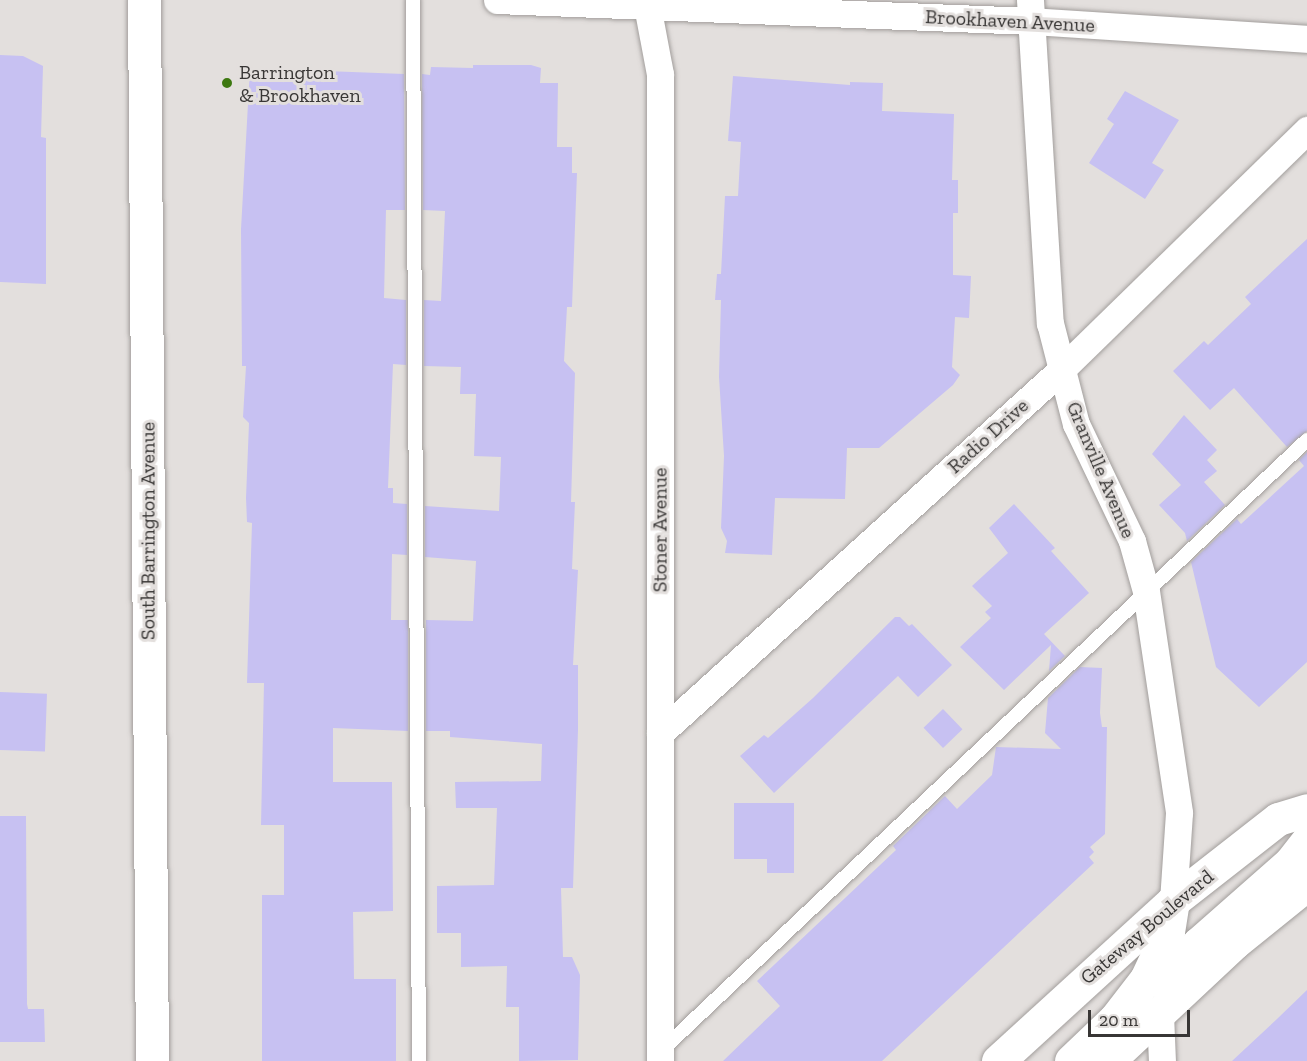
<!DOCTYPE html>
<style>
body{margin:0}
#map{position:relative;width:1307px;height:1061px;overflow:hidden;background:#e3dfdd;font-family:"Zilla Slab",serif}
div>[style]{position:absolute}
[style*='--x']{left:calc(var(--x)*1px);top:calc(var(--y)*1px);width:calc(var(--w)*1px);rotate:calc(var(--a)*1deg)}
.building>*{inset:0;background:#c7c1f2;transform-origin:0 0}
.roads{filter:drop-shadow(0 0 2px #a29e9c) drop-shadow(0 0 2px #a29e9c)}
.service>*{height:14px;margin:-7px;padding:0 7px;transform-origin:7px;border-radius:7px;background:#fff}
.minor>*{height:27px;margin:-13.5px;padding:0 13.5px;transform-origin:13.5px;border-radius:13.5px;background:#fff}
.tertiary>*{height:33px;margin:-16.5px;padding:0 16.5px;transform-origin:16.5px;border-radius:16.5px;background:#fff}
.secondary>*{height:33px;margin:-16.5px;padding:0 16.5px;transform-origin:16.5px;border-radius:16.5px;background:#fff}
.dots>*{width:16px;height:16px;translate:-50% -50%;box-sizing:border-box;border:3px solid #e3dfdd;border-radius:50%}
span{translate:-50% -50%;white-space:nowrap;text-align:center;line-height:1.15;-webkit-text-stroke:6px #e3dfdd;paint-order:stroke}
.street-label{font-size:20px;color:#383635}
.poi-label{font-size:20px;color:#383635}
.left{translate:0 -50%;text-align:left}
.scale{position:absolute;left:1088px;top:1010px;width:102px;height:27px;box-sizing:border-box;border:3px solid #383635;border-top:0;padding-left:8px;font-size:18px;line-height:21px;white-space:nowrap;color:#383635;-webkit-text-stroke:4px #e3dfdd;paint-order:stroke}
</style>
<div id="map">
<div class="building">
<i style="clip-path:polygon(0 55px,23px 56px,43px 66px,41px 137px,46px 138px,46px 284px,0 282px)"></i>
<i style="clip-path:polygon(473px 65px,531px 65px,541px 68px,540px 83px,558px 83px,557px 147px,572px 147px,572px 173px,577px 173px,572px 307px,567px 307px,564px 361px,575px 373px,571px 502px,575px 502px,572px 569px,578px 570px,573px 665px,578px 665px,578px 730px,573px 888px,561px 888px,563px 957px,572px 957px,580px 975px,578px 1060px,519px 1061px,519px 1007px,506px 1007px,507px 966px,461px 967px,461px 933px,437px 933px,437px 886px,494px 885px,497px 808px,456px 808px,455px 782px,541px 781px,542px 744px,450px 737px,450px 731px,426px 731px,426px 620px,473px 621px,476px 561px,425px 557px,425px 506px,499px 511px,501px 457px,474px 456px,476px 394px,460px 394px,461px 367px,424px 366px,424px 300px,441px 301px,445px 211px,423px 210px,422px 74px,430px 75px,431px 67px,473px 68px)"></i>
<i style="clip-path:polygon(250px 68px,404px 74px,405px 210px,386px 210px,384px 298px,406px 300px,406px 365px,393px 364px,388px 488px,393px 488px,393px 503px,407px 504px,407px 555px,392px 554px,391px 620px,408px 620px,408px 731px,333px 728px,333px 782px,392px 782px,393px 911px,353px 912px,354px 979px,396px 979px,396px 1061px,262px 1061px,262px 895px,284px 895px,284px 825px,261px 825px,264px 683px,247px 683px,252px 523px,247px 522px,246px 498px,249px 423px,243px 417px,246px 366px,242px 366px,241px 229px)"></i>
<i style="clip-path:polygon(733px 76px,850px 85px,850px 82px,883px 83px,882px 111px,954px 114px,952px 180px,958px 180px,958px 213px,953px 213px,953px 275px,971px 276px,969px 318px,955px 317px,952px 367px,960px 375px,953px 385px,879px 448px,847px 448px,845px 499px,775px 498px,772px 555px,725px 553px,727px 541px,721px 528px,724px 456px,719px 377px,721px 300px,715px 300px,717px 274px,721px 274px,725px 196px,738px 196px,741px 142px,728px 141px)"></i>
<i style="clip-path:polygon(1125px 91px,1179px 120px,1152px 163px,1164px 170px,1145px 199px,1089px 163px,1114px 124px,1107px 119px)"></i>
<i style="clip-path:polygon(1307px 239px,1307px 431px,1287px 447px,1234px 388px,1210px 410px,1173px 371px,1204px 341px,1208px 345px,1251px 304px,1245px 297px)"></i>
<i style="clip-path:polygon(1184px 415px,1217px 450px,1207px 460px,1217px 471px,1204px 482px,1225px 505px,1187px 541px,1185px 533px,1159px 505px,1181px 485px,1152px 454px)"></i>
<i style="clip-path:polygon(1307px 452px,1307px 662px,1259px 707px,1216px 667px,1191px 562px,1237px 519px,1241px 524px,1304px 466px,1299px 460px)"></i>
<i style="clip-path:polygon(1014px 504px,1055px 548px,1051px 551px,1089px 593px,1044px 634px,1065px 656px,1049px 671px,1051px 645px,1004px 690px,960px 647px,991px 618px,985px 612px,992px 606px,972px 586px,1008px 553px,989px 528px)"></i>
<i style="clip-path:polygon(895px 617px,900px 617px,909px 626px,912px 624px,952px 665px,918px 697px,898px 676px,774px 793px,740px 756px,764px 735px,768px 738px,813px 698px)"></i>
<i style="clip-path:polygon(1080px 667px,1102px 668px,1100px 713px,1102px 727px,1107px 727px,1105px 834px,1090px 847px,1094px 852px,1089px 857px,1094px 863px,882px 1061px,723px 1061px,780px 1006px,757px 981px,896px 850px,893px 846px,945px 796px,957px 809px,992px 775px,996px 747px,1061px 749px,1045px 733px,1048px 698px)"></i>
<i style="left:0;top:692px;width:47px;height:58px;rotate:2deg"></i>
<i style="left:943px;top:709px;width:28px;height:27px;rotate:46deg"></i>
<i style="clip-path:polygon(734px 803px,794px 803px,794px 873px,767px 873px,767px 859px,734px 859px)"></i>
<i style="clip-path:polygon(0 816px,26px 816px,27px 1004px,28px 1009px,44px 1009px,45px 1042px,0 1042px)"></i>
<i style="clip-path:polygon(1307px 990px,1307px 1061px,1232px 1061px,1277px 1019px)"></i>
</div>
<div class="roads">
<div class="service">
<i style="--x:413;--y:0;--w:1061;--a:89.68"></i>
<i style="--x:662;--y:1050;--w:888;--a:-43.4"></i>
</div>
<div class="minor">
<i style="--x:497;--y:0;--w:534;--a:2.25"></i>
<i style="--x:1031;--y:21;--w:277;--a:3.7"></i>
<i style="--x:646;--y:0;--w:75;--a:79.3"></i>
<i style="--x:660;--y:74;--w:987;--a:90"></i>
<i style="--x:1030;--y:0;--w:324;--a:86.5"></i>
<i style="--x:1050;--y:323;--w:104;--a:75.6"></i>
<i style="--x:1076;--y:424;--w:130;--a:64.4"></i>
<i style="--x:1132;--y:541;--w:52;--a:74.4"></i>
<i style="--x:1146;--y:591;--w:224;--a:81.5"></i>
<i style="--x:1179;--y:813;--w:88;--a:93.9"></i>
<i style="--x:660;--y:733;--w:541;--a:-42.15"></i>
<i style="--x:1061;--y:370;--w:344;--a:-44.3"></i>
<i style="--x:1160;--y:1014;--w:47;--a:87.6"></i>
</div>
<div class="tertiary">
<i style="--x:144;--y:0;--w:1061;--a:89.57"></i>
</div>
<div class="secondary">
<i style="--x:1169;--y:990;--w:20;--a:-70"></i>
<i style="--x:1176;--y:971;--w:35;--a:-51"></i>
<i style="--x:1198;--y:944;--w:123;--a:-41.4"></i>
<i style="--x:1290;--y:863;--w:28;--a:-52"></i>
<i style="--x:998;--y:1061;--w:237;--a:-42.4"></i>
<i style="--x:1173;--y:901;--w:133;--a:-38"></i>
<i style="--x:1278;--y:819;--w:30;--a:-17"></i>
<i style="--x:1071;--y:1061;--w:61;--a:-43.7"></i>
<i style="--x:1115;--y:1019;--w:51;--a:-52.2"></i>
<i style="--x:1146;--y:979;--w:52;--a:-64.9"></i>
<i style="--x:1168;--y:932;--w:31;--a:-81"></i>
<i style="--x:1108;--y:1061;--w:173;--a:-43.1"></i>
<i style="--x:1234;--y:943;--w:94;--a:-38.9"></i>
</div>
</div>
<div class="dots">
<i style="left:227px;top:83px;background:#3d7810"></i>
</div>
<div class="street-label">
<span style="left:1010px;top:21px;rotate:3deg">Brookhaven Avenue</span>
<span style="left:988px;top:436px;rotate:-42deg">Radio Drive</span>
<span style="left:1101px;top:470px;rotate:67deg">Granville Avenue</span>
<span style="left:660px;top:530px;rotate:-90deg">Stoner Avenue</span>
<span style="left:148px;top:531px;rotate:-90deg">South Barrington Avenue</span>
<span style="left:1147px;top:927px;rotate:-40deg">Gateway Boulevard</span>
</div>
<div class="poi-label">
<span class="left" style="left:239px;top:84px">Barrington<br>&amp; Brookhaven</span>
</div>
<div class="scale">20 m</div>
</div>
